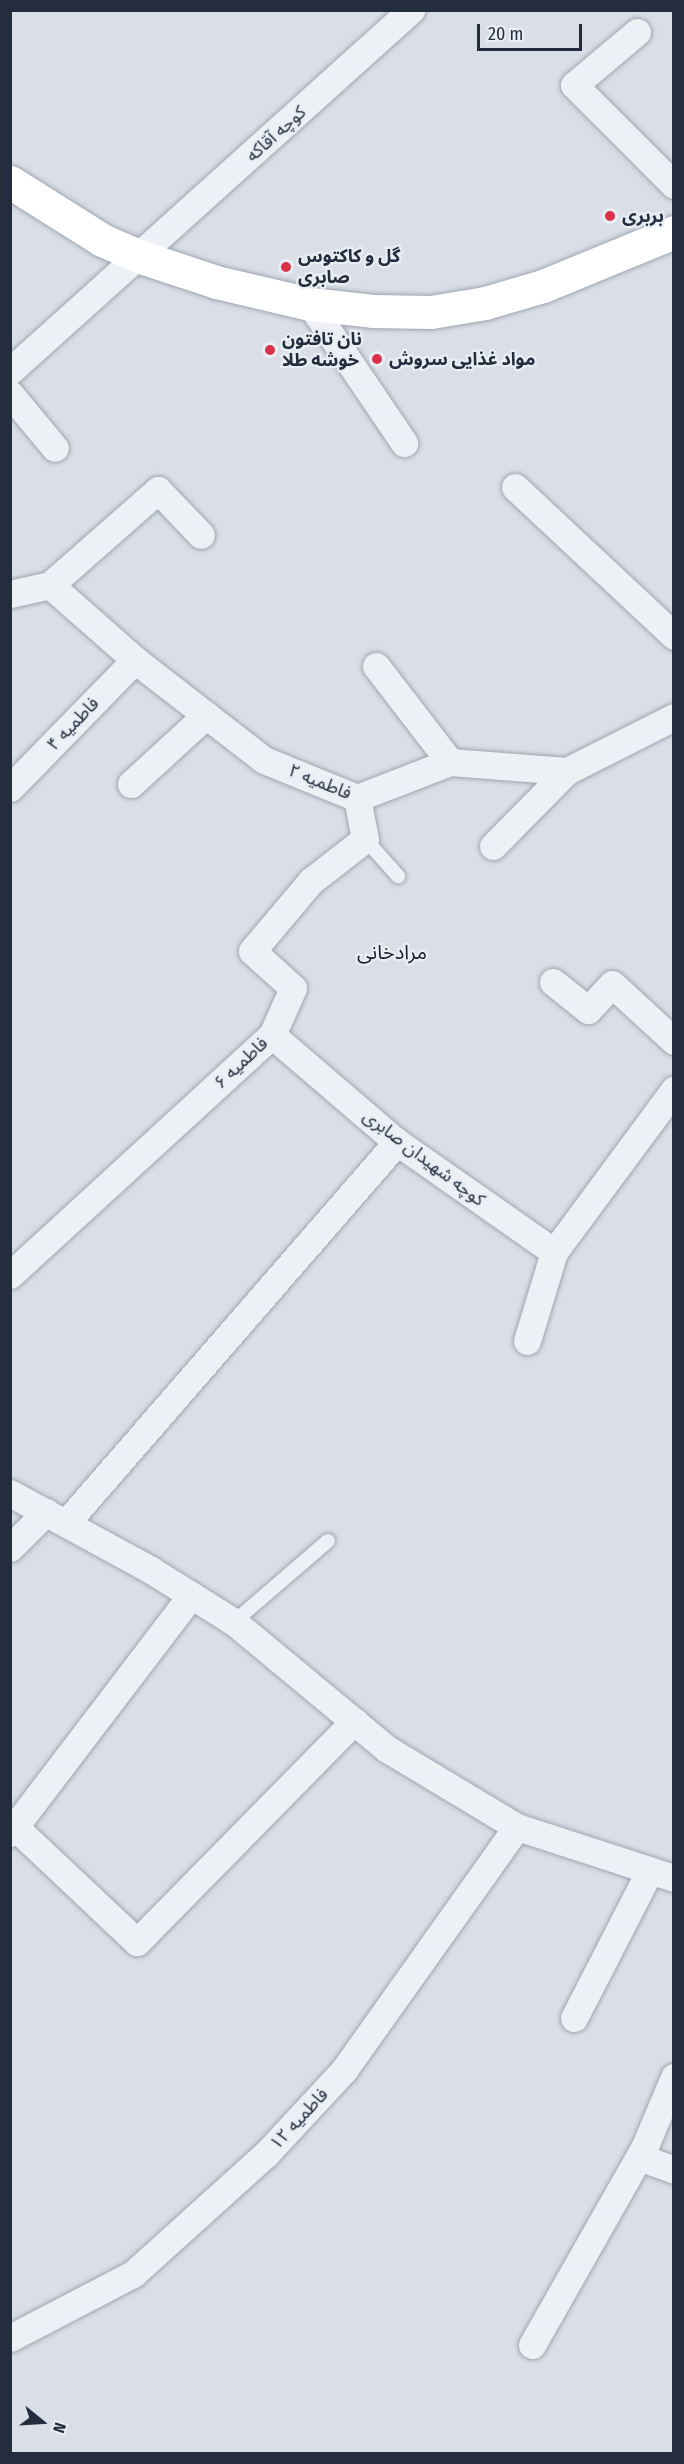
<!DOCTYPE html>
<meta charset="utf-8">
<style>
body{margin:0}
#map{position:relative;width:684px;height:2464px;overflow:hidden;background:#dadfe7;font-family:"Fira Sans Condensed","Noto Sans Arabic",sans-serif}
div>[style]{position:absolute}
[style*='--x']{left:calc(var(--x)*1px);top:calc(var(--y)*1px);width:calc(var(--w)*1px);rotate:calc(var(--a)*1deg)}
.roads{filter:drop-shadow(0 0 2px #9fa6b1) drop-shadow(0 0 2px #9fa6b1)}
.lane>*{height:14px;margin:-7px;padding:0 7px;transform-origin:7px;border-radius:7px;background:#edf0f5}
.street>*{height:27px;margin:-13.5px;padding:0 13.5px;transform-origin:13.5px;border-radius:13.5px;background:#edf0f5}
.secondary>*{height:33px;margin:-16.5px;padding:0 16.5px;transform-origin:16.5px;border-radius:16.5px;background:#fff}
.dots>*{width:16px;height:16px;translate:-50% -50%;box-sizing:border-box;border:3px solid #e9eef4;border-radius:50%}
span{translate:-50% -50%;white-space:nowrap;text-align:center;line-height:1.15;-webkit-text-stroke:4.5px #e9eef4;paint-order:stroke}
.street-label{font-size:18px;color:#232d3e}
.poi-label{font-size:18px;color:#232d3e;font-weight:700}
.left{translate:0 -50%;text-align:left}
.neighbourhood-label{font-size:20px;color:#161e2e}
.frame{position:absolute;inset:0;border:12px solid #232d3e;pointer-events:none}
.north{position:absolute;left:12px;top:2392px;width:60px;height:60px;-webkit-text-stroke:4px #e9eef4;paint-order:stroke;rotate:108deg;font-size:16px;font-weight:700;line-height:24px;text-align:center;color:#232d3e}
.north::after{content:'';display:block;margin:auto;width:21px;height:27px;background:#232d3e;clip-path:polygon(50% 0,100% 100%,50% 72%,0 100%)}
.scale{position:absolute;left:477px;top:24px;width:105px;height:27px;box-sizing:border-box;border:3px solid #232d3e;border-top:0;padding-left:8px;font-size:18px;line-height:21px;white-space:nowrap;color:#232d3e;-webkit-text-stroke:4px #e9eef4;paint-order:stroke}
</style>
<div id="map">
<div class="roads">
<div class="lane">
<i style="--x:365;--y:839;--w:50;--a:48.3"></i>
<i style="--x:234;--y:1622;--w:124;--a:-40.8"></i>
</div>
<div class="street">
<i style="--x:637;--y:32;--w:82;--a:139.9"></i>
<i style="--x:574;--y:85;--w:141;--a:45"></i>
<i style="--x:310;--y:304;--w:168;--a:55.9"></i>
<i style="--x:10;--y:371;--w:540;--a:-42"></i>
<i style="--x:10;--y:394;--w:70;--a:50.2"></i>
<i style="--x:515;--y:487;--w:218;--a:43.1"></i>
<i style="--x:50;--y:585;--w:144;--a:-41.3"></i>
<i style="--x:158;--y:490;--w:62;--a:46.3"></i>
<i style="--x:10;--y:594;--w:41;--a:-12.7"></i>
<i style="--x:50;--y:585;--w:113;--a:41.4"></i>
<i style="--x:135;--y:660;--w:163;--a:37.8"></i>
<i style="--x:264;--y:760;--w:100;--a:22.2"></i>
<i style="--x:357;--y:798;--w:100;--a:-21.2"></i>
<i style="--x:450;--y:762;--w:117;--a:4.4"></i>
<i style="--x:567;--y:771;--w:120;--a:-26.8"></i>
<i style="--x:376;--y:666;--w:121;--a:52.4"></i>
<i style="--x:131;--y:784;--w:102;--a:-42.6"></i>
<i style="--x:10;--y:788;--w:179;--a:-45.7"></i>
<i style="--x:493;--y:846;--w:105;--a:-45.4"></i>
<i style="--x:553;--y:982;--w:45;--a:38.7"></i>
<i style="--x:588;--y:1010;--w:35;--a:-47"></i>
<i style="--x:612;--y:984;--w:84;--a:42.6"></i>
<i style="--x:272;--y:1035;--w:165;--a:40.6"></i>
<i style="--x:397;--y:1142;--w:192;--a:35"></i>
<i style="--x:554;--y:1252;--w:202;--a:-53.5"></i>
<i style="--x:10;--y:1275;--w:355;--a:-42.5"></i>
<i style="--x:272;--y:1035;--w:51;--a:-65.9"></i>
<i style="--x:293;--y:988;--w:55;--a:-137.9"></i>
<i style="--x:252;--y:951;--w:92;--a:-49.9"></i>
<i style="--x:311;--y:881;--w:68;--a:-37.9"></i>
<i style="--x:365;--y:839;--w:42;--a:-101"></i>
<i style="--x:527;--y:1341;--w:93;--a:-73.1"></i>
<i style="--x:10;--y:1493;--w:161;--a:28.6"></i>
<i style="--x:151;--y:1570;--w:98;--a:32.1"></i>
<i style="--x:234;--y:1622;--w:199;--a:39.7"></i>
<i style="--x:387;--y:1749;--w:152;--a:31"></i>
<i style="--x:517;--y:1827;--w:165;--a:18"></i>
<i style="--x:66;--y:1523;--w:505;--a:-49.02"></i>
<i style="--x:10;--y:1548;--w:51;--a:-45"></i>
<i style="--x:16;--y:1828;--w:166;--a:43.3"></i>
<i style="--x:137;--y:1942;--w:310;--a:-45.5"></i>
<i style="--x:10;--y:1833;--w:299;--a:-52.7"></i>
<i style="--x:574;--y:2018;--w:166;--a:-62.8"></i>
<i style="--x:639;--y:2157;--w:37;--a:20"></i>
<i style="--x:10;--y:2338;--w:139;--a:-27.5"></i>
<i style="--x:133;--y:2274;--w:179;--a:-42.1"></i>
<i style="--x:266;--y:2154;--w:115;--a:-47.1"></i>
<i style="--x:344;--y:2070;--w:298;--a:-54.6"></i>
<i style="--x:532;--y:2345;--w:229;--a:-60.4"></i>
<i style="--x:645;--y:2146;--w:75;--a:-67.2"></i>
</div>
<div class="secondary">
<i style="--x:10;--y:182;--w:109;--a:32.2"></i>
<i style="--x:102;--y:240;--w:43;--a:23.6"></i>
<i style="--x:141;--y:257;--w:79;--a:18.4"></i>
<i style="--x:216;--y:282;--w:97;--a:13.2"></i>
<i style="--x:310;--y:304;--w:63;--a:6.3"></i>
<i style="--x:373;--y:311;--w:58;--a:1"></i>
<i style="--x:431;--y:312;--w:55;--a:-9.5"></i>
<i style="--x:485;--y:303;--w:60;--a:-16.3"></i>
<i style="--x:543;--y:286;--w:142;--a:-22.4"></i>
</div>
</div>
<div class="dots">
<i style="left:610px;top:216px;background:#da3149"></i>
<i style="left:286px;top:267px;background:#da3149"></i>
<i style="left:270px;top:350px;background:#da3149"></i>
<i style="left:377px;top:359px;background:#da3149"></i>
</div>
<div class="street-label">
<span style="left:276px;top:134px;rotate:-42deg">کوچه آقاکه</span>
<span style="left:73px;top:724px;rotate:-46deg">فاطمیه ۴</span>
<span style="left:320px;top:782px;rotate:22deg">فاطمیه ۲</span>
<span style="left:241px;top:1063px;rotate:-43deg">فاطمیه ۶</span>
<span style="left:424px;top:1158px;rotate:37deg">کوچه شهیدان صابری</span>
<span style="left:299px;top:2119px;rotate:-47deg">فاطمیه ۱۲</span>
</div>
<div class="poi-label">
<span class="left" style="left:622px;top:216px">بربری</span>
<span class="left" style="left:298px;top:267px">گل و کاکتوس<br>صابری</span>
<span class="left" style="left:282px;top:350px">نان تافتون<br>خوشه طلا</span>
<span class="left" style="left:389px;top:359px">مواد غذایی سروش</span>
</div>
<div class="neighbourhood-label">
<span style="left:392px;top:952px">مرادخانی</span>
</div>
<div class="frame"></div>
<div class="north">N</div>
<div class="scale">20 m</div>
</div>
